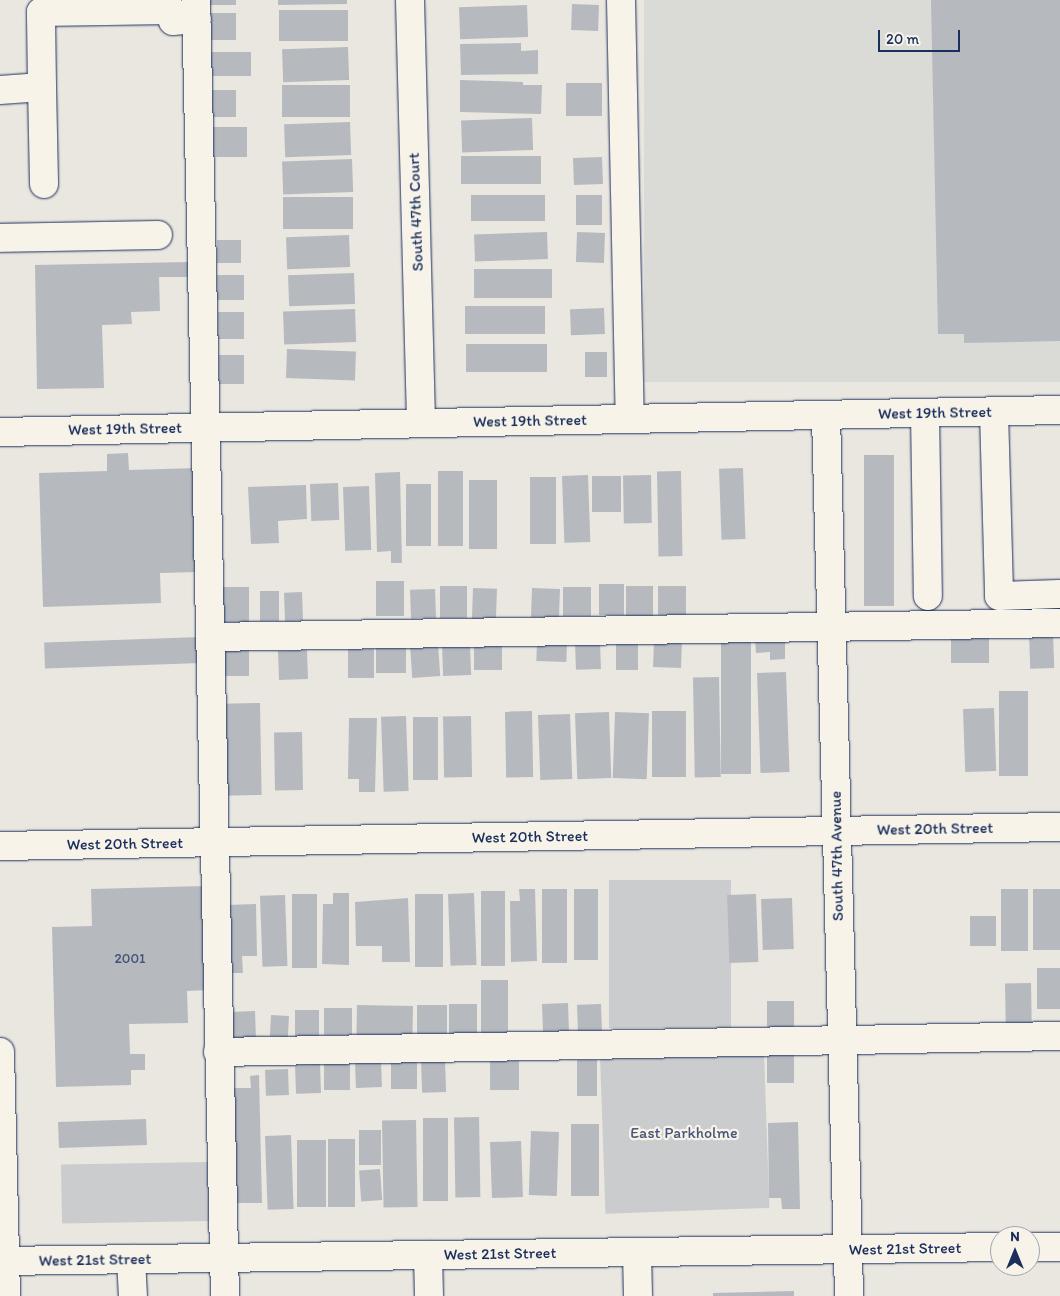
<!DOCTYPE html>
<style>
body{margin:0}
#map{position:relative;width:1060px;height:1296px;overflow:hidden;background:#eae7e0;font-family:Itim,sans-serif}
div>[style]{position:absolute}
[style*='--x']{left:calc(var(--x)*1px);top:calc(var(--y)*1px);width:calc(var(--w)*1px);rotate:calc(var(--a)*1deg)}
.built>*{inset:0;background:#dadad6;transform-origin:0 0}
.green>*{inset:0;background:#cbcccd;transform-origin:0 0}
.building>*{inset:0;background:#b6babf;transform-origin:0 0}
.roads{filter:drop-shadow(0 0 1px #1b2f5e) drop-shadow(0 0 1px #1b2f5e)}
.minor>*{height:28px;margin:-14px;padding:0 14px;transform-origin:14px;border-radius:14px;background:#f7f3e8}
.major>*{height:28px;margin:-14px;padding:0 14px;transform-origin:14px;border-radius:14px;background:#f7f3e8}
span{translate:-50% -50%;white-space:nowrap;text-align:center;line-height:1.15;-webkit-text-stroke:4.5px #f7f3e8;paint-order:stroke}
.number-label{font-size:14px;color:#425276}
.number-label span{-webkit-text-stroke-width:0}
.street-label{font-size:16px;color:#1b2f5e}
.park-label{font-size:16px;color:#47567a}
.north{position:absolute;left:990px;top:1226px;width:50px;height:50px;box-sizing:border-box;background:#f7f3e8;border:1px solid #9fa5b1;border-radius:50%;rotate:0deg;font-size:14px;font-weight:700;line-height:20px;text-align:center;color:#1b2f5e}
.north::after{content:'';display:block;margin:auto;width:18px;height:22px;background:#1b2f5e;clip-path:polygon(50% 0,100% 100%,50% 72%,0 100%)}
.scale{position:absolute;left:878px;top:30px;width:82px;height:22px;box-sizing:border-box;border:2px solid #1b2f5e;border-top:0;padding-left:6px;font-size:15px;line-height:18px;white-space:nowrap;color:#1b2f5e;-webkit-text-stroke:4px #f7f3e8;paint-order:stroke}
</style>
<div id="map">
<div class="built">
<i style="left:644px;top:0;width:416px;height:382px"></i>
</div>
<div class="green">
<i style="left:609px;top:880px;width:122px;height:148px"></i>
<i style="left:764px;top:1053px;width:155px;height:164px;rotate:88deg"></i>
<i style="left:210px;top:1162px;width:59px;height:149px;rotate:89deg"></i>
</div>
<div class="building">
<i style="left:208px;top:0;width:28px;height:5px"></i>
<i style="clip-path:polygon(278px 0,347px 0,347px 4px,278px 5px)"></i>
<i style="clip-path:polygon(931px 0,1060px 0,1060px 341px,964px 343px,964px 334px,938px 334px)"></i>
<i style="left:572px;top:4px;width:27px;height:26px;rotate:2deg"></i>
<i style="left:527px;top:5px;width:32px;height:68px;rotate:88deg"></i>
<i style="left:348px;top:10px;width:31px;height:69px;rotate:90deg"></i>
<i style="left:207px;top:13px;width:29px;height:27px"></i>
<i style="clip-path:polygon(521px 43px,521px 51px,538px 50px,538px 74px,461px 75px,460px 44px)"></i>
<i style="left:348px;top:47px;width:33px;height:66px;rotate:88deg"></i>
<i style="left:251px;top:52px;width:24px;height:42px;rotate:90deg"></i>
<i style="clip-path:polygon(460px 80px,523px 82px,523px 85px,542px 85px,541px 114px,460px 112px)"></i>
<i style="left:566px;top:83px;width:36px;height:33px"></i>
<i style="left:350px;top:85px;width:32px;height:68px;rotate:90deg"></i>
<i style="left:209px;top:90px;width:27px;height:27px"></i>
<i style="left:532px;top:118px;width:32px;height:71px;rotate:88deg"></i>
<i style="left:350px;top:122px;width:33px;height:66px;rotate:88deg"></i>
<i style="left:212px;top:127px;width:35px;height:30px"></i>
<i style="left:541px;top:156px;width:28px;height:80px;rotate:90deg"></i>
<i style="left:602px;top:157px;width:27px;height:29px;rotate:88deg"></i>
<i style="left:352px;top:159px;width:33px;height:70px;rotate:88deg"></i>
<i style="left:471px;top:195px;width:74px;height:26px"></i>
<i style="left:576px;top:195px;width:26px;height:30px"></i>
<i style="left:353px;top:197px;width:32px;height:70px;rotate:90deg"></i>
<i style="left:547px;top:232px;width:27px;height:73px;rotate:88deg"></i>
<i style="left:577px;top:232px;width:28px;height:30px;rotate:2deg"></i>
<i style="left:349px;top:235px;width:32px;height:63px;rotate:88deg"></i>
<i style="left:217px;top:240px;width:24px;height:23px"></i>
<i style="clip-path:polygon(189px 262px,189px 277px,159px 277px,160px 311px,131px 312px,132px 324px,102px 325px,104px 388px,37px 389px,35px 265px)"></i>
<i style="left:552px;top:269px;width:29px;height:78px;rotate:90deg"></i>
<i style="left:354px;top:273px;width:31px;height:66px;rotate:88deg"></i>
<i style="left:217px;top:275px;width:27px;height:25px"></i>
<i style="left:545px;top:306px;width:28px;height:80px;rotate:90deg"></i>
<i style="left:604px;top:308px;width:26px;height:34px;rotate:88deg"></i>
<i style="left:355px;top:309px;width:33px;height:72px;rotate:88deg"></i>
<i style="left:244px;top:312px;width:27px;height:26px;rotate:90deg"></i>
<i style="left:547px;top:344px;width:28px;height:81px;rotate:90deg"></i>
<i style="left:287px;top:349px;width:69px;height:29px;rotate:2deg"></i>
<i style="left:607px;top:352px;width:25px;height:22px;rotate:90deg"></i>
<i style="left:219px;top:355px;width:25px;height:29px"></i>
<i style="clip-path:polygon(128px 453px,129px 470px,197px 468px,199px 572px,160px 573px,161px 603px,43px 607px,39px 473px,107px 471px,107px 454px)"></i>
<i style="left:864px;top:455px;width:30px;height:151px"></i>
<i style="left:743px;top:468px;width:71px;height:24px;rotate:88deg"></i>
<i style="left:438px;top:471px;width:25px;height:75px"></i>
<i style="left:681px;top:471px;width:85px;height:24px;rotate:89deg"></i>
<i style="clip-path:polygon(400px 472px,402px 563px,391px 563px,391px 551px,377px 552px,375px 473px)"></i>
<i style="left:588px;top:475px;width:67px;height:26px;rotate:88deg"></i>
<i style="left:651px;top:475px;width:48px;height:28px;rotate:89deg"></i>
<i style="left:592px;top:476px;width:29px;height:36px"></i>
<i style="left:530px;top:477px;width:26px;height:67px"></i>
<i style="left:469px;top:480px;width:28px;height:69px"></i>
<i style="left:338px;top:483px;width:37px;height:28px;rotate:88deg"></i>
<i style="left:406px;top:484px;width:25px;height:62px"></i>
<i style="clip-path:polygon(306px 485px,307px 519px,278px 521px,279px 543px,251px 544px,248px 487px)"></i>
<i style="left:369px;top:486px;width:64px;height:26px;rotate:88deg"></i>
<i style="left:404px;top:581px;width:35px;height:28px;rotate:90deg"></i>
<i style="left:624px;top:584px;width:31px;height:25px;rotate:90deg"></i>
<i style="left:440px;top:586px;width:27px;height:32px"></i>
<i style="left:626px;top:586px;width:27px;height:31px"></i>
<i style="left:658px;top:586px;width:28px;height:29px"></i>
<i style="left:249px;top:587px;width:35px;height:26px;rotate:90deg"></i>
<i style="left:591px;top:587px;width:29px;height:28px;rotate:90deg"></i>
<i style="left:473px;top:588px;width:24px;height:32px;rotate:2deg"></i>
<i style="left:532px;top:588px;width:28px;height:29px;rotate:2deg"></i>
<i style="left:435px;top:589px;width:29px;height:25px;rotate:88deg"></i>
<i style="left:260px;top:591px;width:19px;height:30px"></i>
<i style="left:302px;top:592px;width:29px;height:18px;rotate:88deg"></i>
<i style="left:1053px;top:633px;width:35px;height:24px;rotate:88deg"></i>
<i style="left:989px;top:636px;width:27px;height:38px;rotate:90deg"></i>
<i style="left:200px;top:637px;width:26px;height:156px;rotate:88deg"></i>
<i style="clip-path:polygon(755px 638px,785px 638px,785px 659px,770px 660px,770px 652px,756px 653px)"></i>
<i style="left:751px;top:639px;width:135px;height:30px;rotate:90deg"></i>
<i style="left:654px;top:640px;width:28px;height:27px;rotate:2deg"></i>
<i style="left:537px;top:642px;width:30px;height:19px;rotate:2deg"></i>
<i style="left:600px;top:642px;width:27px;height:25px;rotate:88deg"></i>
<i style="left:616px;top:642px;width:22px;height:28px"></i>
<i style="left:438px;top:644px;width:32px;height:28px;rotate:86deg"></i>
<i style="left:470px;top:644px;width:31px;height:28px;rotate:88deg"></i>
<i style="left:502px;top:644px;width:26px;height:28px;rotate:90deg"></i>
<i style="left:406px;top:646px;width:27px;height:30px;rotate:90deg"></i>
<i style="left:348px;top:649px;width:26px;height:29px"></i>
<i style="left:224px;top:650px;width:25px;height:26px"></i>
<i style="left:307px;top:650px;width:29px;height:29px;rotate:88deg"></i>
<i style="left:786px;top:672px;width:100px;height:29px;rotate:88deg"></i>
<i style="left:719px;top:677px;width:100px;height:26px;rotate:89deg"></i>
<i style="left:999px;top:691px;width:29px;height:85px"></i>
<i style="left:260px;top:703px;width:92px;height:37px;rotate:89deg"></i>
<i style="left:994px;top:708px;width:63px;height:31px;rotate:88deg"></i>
<i style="left:532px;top:711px;width:66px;height:27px;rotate:89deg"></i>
<i style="left:652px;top:711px;width:34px;height:66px"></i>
<i style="left:609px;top:712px;width:66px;height:34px;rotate:88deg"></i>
<i style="left:615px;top:712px;width:34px;height:66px;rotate:2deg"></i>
<i style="left:570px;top:714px;width:65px;height:32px;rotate:88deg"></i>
<i style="left:406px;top:716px;width:75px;height:25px;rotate:88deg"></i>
<i style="left:471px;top:716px;width:61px;height:28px;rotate:89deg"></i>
<i style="left:413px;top:717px;width:25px;height:63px"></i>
<i style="clip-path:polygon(349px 718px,377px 718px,375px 792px,359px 792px,359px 779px,348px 779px)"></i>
<i style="left:302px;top:732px;width:58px;height:28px;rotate:89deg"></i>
<i style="clip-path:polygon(205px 886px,208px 990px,187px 991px,188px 1023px,129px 1024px,130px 1054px,145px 1054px,145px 1070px,131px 1070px,131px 1085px,56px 1087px,52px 927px,92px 926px,91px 889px)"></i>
<i style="clip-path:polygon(519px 889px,535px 889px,537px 961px,511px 962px,510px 901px,520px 901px)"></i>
<i style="left:542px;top:889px;width:25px;height:74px"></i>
<i style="left:574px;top:889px;width:24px;height:71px"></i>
<i style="left:1001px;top:889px;width:27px;height:62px"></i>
<i style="left:1060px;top:889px;width:61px;height:27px;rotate:90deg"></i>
<i style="left:481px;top:891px;width:24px;height:75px"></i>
<i style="clip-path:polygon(333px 893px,349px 893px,349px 965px,322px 964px,323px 904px,333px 904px)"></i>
<i style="left:474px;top:893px;width:72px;height:26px;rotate:88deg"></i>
<i style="left:292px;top:894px;width:25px;height:74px"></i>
<i style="left:415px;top:894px;width:28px;height:73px"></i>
<i style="left:756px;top:894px;width:68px;height:29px;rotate:88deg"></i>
<i style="left:285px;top:895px;width:71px;height:25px;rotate:88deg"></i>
<i style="clip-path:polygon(408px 898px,410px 962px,382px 962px,382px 946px,356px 946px,355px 902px)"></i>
<i style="left:792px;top:898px;width:51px;height:31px;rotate:88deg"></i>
<i style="clip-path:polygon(256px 904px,257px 956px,242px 956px,243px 973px,228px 973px,227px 905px)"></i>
<i style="left:970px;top:916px;width:26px;height:30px"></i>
<i style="left:1037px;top:968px;width:23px;height:41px"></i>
<i style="left:481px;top:980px;width:27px;height:54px"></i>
<i style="left:1031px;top:983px;width:41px;height:26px;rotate:89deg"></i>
<i style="left:767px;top:1001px;width:27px;height:26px"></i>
<i style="left:568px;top:1003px;width:28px;height:26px;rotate:88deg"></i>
<i style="left:449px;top:1004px;width:28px;height:31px"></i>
<i style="left:601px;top:1004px;width:27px;height:24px;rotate:88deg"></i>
<i style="left:357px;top:1005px;width:56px;height:31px;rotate:1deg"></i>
<i style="left:447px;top:1005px;width:30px;height:30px;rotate:90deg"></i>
<i style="left:324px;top:1008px;width:28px;height:27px"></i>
<i style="left:295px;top:1010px;width:24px;height:27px"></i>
<i style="left:255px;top:1011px;width:28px;height:26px;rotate:88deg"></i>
<i style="left:271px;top:1015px;width:18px;height:21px;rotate:3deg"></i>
<i style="left:794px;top:1054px;width:29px;height:27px;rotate:90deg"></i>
<i style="left:381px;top:1060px;width:27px;height:26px;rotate:88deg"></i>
<i style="left:445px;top:1060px;width:32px;height:24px;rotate:88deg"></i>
<i style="left:577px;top:1060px;width:20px;height:36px"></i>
<i style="left:391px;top:1061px;width:26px;height:28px"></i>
<i style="left:490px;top:1061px;width:29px;height:29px"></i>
<i style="left:350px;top:1062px;width:28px;height:26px;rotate:90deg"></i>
<i style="left:320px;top:1064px;width:29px;height:25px;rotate:88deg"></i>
<i style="left:288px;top:1069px;width:26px;height:23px;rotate:88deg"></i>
<i style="clip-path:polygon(259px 1075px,262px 1203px,236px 1203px,233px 1088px,251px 1088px,250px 1076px)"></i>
<i style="left:479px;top:1117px;width:80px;height:25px;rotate:89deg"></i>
<i style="left:423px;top:1118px;width:25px;height:83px"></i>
<i style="left:146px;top:1119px;width:26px;height:88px;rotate:88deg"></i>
<i style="left:416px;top:1120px;width:87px;height:34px;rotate:89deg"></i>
<i style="clip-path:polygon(798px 1122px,800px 1209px,782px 1209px,781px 1198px,769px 1198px,768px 1123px)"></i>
<i style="left:571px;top:1124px;width:28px;height:72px"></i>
<i style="left:359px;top:1130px;width:22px;height:35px"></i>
<i style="left:531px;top:1131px;width:28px;height:64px;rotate:2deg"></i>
<i style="left:291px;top:1135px;width:74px;height:26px;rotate:88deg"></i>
<i style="left:328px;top:1139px;width:27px;height:68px"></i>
<i style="left:297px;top:1140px;width:29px;height:67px"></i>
<i style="left:521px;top:1141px;width:56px;height:31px;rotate:88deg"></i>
<i style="left:380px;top:1169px;width:31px;height:21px;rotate:86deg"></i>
<i style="clip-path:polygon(794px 1291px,794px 1296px,713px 1296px,713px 1293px)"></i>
</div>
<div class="roads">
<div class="minor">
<i style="--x:196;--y:0;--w:1296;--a:88.72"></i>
<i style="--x:410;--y:0;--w:423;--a:88.5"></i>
<i style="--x:621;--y:0;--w:419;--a:88.8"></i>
<i style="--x:42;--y:87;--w:75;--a:-90.8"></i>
<i style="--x:41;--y:12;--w:130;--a:-0.9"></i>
<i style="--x:171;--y:10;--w:11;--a:80"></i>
<i style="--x:173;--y:21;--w:24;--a:-5"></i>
<i style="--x:0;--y:90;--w:42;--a:-4.1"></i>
<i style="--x:42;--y:87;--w:97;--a:88.8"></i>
<i style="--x:0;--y:238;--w:158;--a:-1.1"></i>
<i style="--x:994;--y:412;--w:184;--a:88.4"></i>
<i style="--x:999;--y:596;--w:61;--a:-1.9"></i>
<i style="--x:925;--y:413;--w:183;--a:89.1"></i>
<i style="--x:826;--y:416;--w:880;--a:88.5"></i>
<i style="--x:0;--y:432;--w:1060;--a:-1.19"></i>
<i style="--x:210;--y:637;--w:850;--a:-0.94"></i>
<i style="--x:0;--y:846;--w:1060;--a:-1.03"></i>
<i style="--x:218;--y:1052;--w:842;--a:-1.09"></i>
<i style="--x:1030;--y:1247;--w:30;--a:0"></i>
<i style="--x:637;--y:1252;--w:44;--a:88.7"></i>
<i style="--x:428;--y:1255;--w:41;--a:88.6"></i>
<i style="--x:131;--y:1259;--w:37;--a:87"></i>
<i style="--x:0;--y:1261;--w:1000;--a:-0.8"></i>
</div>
<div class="major">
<i style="--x:0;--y:1052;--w:244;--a:88.6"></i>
</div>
</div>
<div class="number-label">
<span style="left:130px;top:959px">2001</span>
</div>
<div class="street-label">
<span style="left:416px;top:212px;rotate:-92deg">South 47th Court</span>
<span style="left:935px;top:413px;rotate:-1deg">West 19th Street</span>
<span style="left:530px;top:421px;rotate:-1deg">West 19th Street</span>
<span style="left:125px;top:429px;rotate:-1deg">West 19th Street</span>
<span style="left:935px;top:829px;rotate:-1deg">West 20th Street</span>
<span style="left:530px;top:837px;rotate:-1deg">West 20th Street</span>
<span style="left:125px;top:844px;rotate:-1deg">West 20th Street</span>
<span style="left:837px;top:856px;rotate:-91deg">South 47th Avenue</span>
<span style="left:905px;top:1249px;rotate:-1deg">West 21st Street</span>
<span style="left:500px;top:1254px;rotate:-1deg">West 21st Street</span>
<span style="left:95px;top:1260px;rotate:-1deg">West 21st Street</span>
</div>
<div class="park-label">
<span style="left:684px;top:1133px">East Parkholme</span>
</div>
<div class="north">N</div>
<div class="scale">20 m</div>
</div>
